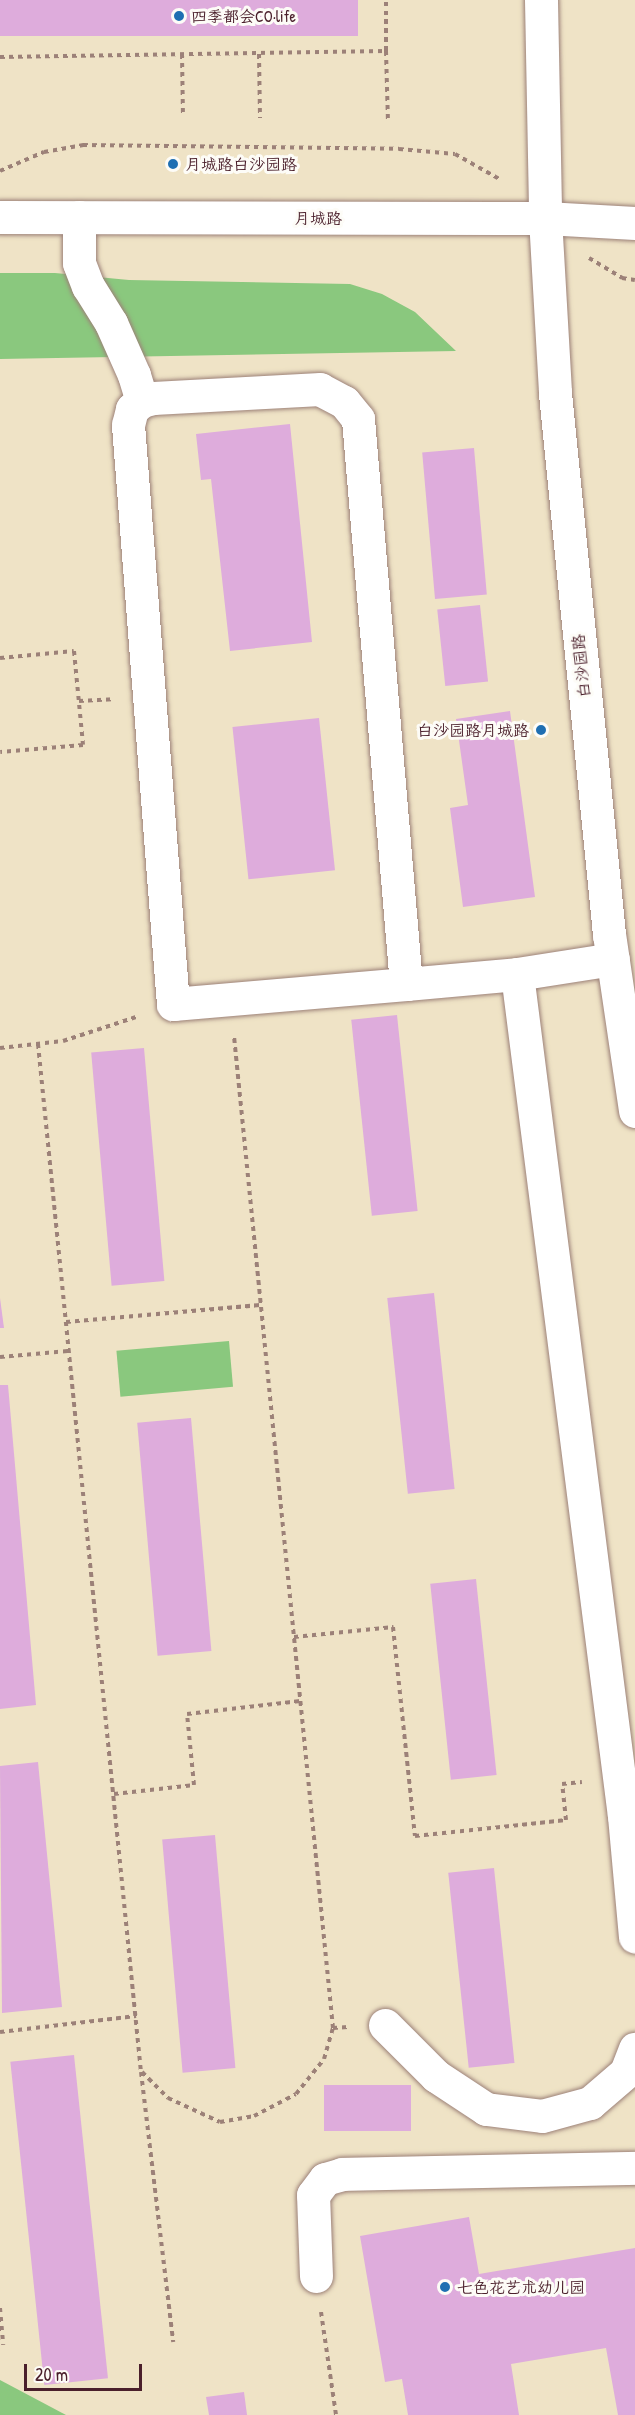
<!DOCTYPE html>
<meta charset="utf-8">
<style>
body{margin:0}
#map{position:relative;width:635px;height:2415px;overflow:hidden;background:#efe3c6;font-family:"Patrick Hand","LXGW WenKai TC",sans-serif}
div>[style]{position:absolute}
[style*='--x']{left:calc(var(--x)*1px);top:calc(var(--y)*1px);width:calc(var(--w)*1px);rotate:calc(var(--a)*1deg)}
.green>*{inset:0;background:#8ac87e;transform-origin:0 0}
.building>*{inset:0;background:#deacdc;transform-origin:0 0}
.path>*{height:4px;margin-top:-2px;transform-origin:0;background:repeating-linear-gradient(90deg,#9c8178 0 4.5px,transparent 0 9px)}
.roads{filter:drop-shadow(0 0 2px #9c8178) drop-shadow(0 0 2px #9c8178)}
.minor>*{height:33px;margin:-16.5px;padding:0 16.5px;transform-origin:16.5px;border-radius:16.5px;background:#fff}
.dots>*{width:16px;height:16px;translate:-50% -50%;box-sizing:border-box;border:3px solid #fdfcf7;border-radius:50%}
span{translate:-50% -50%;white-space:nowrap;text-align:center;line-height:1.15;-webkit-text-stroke:6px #fdfcf7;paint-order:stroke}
.poi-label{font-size:16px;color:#4a1f2b}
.left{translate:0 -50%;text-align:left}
.right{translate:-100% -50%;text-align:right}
.street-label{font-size:16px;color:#4a1f2b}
.scale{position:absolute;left:24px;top:2364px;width:118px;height:27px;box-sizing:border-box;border:3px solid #4a1f2b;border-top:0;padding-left:8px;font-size:18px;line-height:21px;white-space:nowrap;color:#4a1f2b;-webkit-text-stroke:4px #fdfcf7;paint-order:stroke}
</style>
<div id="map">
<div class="green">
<i style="clip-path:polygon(0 273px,55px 273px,129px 280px,350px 284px,382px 294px,415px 312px,456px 351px,0 359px)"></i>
<i style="left:229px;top:1341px;width:46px;height:113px;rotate:85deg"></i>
<i style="clip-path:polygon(0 2380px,66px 2415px,0 2415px)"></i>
</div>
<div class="building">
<i style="left:0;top:0;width:358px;height:36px"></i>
<i style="clip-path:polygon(290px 424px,312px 642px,230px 651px,211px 479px,201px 480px,196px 434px)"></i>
<i style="left:474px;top:448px;width:147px;height:52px;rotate:85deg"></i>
<i style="left:480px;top:605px;width:77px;height:43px;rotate:84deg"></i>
<i style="clip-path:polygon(510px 711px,535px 897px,463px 907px,450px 808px,468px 805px,456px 719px)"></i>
<i style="left:319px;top:718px;width:153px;height:87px;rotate:84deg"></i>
<i style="left:397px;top:1015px;width:197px;height:46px;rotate:84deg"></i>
<i style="left:144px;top:1048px;width:234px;height:53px;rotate:85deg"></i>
<i style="left:434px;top:1293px;width:197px;height:47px;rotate:84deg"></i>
<i style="clip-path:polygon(0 1298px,4px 1328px,0 1328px)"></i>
<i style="clip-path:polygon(0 1385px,8px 1385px,36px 1705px,0 1709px)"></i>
<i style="left:191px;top:1418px;width:234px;height:54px;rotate:85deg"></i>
<i style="left:476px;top:1579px;width:197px;height:46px;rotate:84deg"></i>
<i style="clip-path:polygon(38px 1762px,62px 2007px,2px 2013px,0 1766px)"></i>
<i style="left:215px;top:1835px;width:234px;height:53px;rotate:85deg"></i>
<i style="left:494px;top:1868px;width:196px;height:46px;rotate:84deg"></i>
<i style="left:74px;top:2055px;width:325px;height:64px;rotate:84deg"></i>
<i style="left:324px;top:2085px;width:87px;height:46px"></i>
<i style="clip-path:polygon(469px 2217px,479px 2274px,635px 2248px,635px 2415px,618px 2415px,606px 2348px,511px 2364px,519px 2415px,408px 2415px,402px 2379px,385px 2382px,360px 2236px)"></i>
<i style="clip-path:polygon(244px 2392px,247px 2415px,209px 2415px,206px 2397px)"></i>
</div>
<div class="path">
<i style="--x:386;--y:51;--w:70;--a:88.4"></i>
<i style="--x:182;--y:54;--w:62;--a:89.1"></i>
<i style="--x:259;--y:54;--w:64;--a:89.1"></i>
<i style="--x:0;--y:57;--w:386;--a:-0.9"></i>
<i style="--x:386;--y:51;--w:51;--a:-90"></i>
<i style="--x:0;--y:171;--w:48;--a:-23.4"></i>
<i style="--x:44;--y:152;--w:40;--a:-10"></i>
<i style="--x:83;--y:145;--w:316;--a:0.7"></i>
<i style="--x:399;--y:149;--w:56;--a:5.1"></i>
<i style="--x:455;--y:154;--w:53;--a:29.5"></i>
<i style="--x:589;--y:258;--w:39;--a:31"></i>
<i style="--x:622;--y:278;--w:13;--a:9"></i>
<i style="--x:0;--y:658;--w:74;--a:-5.4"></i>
<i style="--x:74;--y:651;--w:94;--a:84.5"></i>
<i style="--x:83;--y:745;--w:83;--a:175.2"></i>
<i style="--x:79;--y:701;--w:34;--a:-3"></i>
<i style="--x:38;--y:1044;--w:1033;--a:84.28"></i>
<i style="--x:141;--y:2072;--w:272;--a:83.2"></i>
<i style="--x:0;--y:1048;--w:63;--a:-6.3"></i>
<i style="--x:63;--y:1041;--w:80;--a:-18.2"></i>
<i style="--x:66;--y:1322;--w:195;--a:-5"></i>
<i style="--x:0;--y:1357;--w:68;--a:-5"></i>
<i style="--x:294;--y:1637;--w:100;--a:-5.8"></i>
<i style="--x:393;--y:1627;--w:210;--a:84"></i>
<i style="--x:415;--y:1836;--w:152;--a:-6"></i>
<i style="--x:566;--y:1820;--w:36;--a:-96"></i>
<i style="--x:562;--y:1784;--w:20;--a:-6"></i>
<i style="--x:114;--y:1794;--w:81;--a:-6.4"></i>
<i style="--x:194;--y:1785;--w:71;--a:-95.6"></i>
<i style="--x:187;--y:1714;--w:114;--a:-6.6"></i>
<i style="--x:333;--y:2028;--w:15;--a:-4"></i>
<i style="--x:0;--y:2032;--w:137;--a:-6.7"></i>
<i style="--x:142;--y:2072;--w:37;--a:45"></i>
<i style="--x:168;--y:2098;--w:57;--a:24.8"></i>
<i style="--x:220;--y:2122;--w:35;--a:-10"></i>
<i style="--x:254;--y:2116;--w:47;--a:-27.6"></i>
<i style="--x:296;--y:2094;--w:45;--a:-51.3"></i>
<i style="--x:324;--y:2059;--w:32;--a:-74"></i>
<i style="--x:333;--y:2028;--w:997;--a:-95.7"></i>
<i style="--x:0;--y:2308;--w:37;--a:85"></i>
<i style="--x:321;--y:2312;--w:104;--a:81.7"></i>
</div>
<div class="roads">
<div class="minor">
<i style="--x:541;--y:0;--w:218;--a:88.9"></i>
<i style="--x:545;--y:218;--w:175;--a:86.7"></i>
<i style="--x:555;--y:393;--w:544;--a:84.3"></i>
<i style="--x:609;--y:934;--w:179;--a:81.6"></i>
<i style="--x:0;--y:217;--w:545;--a:0.11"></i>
<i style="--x:545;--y:218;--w:90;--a:3.2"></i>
<i style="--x:79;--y:217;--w:46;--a:90"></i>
<i style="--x:79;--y:263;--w:25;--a:69"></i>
<i style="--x:88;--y:286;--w:44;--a:58.1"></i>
<i style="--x:111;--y:323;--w:57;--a:66.1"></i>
<i style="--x:134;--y:375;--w:27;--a:73"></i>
<i style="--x:517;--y:974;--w:849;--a:82.76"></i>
<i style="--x:624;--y:1816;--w:121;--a:84.8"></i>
<i style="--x:406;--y:984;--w:567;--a:-94.86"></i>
<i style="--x:358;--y:419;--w:22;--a:-129"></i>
<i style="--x:344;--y:402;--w:27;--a:-152"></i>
<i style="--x:320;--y:389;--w:167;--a:176.9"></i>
<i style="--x:153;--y:398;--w:11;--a:165"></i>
<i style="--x:142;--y:401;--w:13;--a:141"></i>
<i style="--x:132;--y:409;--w:16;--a:104"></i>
<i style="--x:128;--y:425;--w:581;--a:85.56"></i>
<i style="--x:173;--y:1004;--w:234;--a:-4.9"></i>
<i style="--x:406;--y:984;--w:111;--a:-5.1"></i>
<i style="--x:517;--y:974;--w:97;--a:-8.9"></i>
<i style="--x:385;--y:2025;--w:72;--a:45"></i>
<i style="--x:436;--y:2076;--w:60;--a:33.4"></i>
<i style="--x:486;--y:2109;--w:56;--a:7.1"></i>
<i style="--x:542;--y:2116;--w:50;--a:-15.2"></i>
<i style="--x:590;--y:2103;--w:48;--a:-40.7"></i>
<i style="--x:626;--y:2072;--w:25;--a:-69"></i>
<i style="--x:316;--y:2276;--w:81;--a:-92.1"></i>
<i style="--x:313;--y:2195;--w:20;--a:-53"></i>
<i style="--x:325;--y:2179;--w:18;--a:-16"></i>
<i style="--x:342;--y:2174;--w:293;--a:-1.2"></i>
</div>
</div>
<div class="dots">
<i style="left:179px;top:16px;background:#1f6fb2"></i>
<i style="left:173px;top:164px;background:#1f6fb2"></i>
<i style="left:541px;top:730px;background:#1f6fb2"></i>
<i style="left:445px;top:2287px;background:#1f6fb2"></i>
</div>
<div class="poi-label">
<span class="left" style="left:191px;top:16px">四季都会CO·life</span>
<span class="left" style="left:185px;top:164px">月城路白沙园路</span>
<span class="right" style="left:529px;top:730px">白沙园路月城路</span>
<span class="left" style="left:457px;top:2287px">七色花艺术幼儿园</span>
</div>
<div class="street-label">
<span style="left:318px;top:218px">月城路</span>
<span style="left:581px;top:666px;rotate:-96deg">白沙园路</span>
</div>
<div class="scale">20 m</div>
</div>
